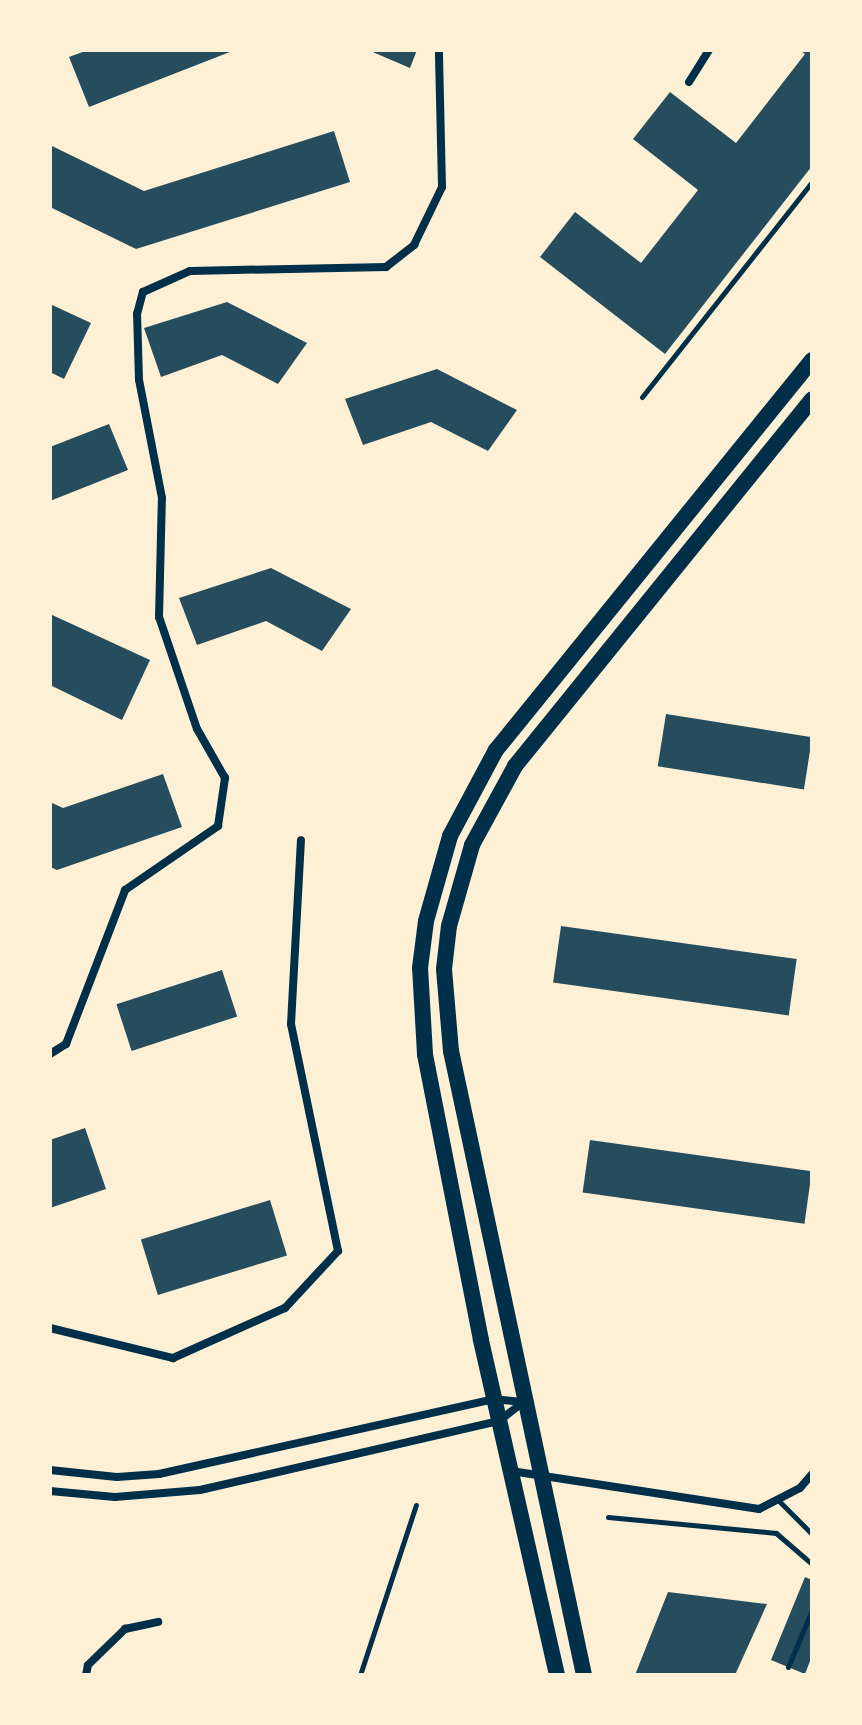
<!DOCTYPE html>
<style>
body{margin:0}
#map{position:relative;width:862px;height:1725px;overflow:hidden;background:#fdf0d5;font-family:Inter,sans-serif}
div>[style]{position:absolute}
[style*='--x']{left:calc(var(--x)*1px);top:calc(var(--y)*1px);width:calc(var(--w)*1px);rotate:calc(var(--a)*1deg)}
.building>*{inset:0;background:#264d5e;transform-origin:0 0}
.path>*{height:5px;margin:-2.5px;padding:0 2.5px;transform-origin:2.5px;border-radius:2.5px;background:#003049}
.service>*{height:5px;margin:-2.5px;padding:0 2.5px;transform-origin:2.5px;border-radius:2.5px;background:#003049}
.minor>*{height:8px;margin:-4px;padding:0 4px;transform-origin:4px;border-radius:4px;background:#003049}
.secondary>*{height:16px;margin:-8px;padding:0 8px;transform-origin:8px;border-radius:8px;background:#003049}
span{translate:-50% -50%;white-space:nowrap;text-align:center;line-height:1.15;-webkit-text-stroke:8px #fdf0d5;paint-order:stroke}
.frame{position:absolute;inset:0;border:52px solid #fdf0d5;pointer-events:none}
</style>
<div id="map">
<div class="building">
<i style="clip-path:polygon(88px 50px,235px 50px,89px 107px,69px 57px)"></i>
<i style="clip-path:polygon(368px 50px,417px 50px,410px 68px)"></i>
<i style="clip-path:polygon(799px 50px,812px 50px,812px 166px,665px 354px,540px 257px,575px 212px,641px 263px,698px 190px,633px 139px,670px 92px,736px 143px,805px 54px)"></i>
<i style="clip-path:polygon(334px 131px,350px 182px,136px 249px,50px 207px,50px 145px,144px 191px)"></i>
<i style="clip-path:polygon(227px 302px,307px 343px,278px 384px,222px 355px,161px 377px,144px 328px)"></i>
<i style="clip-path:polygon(50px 304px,91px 323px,64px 379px,50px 372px)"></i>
<i style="clip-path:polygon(437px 369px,517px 410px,488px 451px,431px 422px,363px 445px,345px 399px)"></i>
<i style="clip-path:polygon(109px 424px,128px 470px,50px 501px,50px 447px)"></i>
<i style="clip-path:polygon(271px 568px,351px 609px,322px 651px,266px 621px,197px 645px,179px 598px)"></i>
<i style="clip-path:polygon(50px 614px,150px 660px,122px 720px,50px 685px)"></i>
<i style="left:666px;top:714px;width:148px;height:53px;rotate:9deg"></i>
<i style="clip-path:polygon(163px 774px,182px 827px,57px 870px,50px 867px,50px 802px,63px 808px)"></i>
<i style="left:561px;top:926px;width:238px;height:57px;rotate:8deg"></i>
<i style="left:222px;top:970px;width:49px;height:111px;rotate:72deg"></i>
<i style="clip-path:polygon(85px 1128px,106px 1189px,50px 1208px,50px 1140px)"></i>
<i style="left:590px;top:1140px;width:224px;height:53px;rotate:8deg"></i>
<i style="left:270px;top:1200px;width:58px;height:135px;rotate:73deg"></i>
<i style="clip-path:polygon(805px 1577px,812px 1580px,812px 1656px,805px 1674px,771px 1660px)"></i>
<i style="clip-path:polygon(668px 1592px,767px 1604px,735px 1675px,635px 1675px)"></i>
</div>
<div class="path">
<i style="--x:608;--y:1517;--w:169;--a:5.4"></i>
<i style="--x:776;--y:1533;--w:48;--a:40.7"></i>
<i style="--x:788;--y:1667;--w:62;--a:-67.2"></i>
</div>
<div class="service">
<i style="--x:642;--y:397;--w:274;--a:-51.7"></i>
<i style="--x:779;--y:1501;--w:47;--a:45"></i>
<i style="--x:360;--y:1675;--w:179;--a:-71.8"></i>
</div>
<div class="minor">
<i style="--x:689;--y:82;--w:38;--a:-58"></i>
<i style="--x:50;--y:1054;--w:19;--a:-32"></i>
<i style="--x:66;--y:1044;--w:165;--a:-69"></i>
<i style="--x:125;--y:890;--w:113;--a:-34.5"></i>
<i style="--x:218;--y:826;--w:49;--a:-81.7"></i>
<i style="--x:225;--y:778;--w:56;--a:-119.7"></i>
<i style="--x:197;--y:729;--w:118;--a:-108.7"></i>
<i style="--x:159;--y:617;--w:119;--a:-88.6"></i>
<i style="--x:162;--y:498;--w:120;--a:-101"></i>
<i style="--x:139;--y:380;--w:66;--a:-91.7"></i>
<i style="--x:137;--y:314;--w:23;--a:-75"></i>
<i style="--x:143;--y:292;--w:51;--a:-24.1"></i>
<i style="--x:190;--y:271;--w:196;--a:-1.2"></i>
<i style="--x:386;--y:267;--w:36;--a:-38"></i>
<i style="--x:414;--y:245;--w:64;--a:-64.2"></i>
<i style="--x:442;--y:187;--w:137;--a:-91.3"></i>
<i style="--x:50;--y:1328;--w:127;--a:13.7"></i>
<i style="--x:173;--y:1358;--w:123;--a:-24.1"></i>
<i style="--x:285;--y:1308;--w:78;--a:-47.1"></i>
<i style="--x:338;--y:1251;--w:232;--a:-101.7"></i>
<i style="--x:291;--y:1024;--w:184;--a:-86.9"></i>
<i style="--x:50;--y:1470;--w:67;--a:6"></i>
<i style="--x:117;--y:1477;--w:42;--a:-4.1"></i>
<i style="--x:159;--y:1474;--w:343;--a:-12.6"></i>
<i style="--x:494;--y:1399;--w:28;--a:6"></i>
<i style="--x:511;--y:1471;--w:251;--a:8.7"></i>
<i style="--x:759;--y:1509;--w:46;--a:-27.1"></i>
<i style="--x:800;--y:1488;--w:18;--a:-49"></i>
<i style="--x:50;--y:1491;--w:65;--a:5.3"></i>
<i style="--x:115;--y:1497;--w:85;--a:-4.7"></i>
<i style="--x:200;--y:1490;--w:307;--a:-13"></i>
<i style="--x:499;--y:1421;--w:31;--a:-38"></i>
<i style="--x:86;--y:1675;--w:10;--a:-79"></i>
<i style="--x:88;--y:1665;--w:52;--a:-44.2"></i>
<i style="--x:125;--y:1629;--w:34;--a:-12"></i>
</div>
<div class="secondary">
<i style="--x:557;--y:1675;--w:344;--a:-102.8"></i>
<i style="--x:481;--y:1340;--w:291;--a:-101.1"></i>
<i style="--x:425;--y:1054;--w:86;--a:-93.3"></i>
<i style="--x:420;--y:968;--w:47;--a:-82.7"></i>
<i style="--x:426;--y:921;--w:88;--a:-74.2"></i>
<i style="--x:450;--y:836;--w:98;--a:-61.9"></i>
<i style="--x:496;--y:750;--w:502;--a:-50.98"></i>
<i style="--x:584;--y:1675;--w:638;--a:-102.03"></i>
<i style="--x:451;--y:1051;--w:82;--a:-94.9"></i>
<i style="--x:444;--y:969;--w:43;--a:-83.4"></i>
<i style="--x:449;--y:926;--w:84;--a:-74.1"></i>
<i style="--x:472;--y:845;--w:90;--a:-61.4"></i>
<i style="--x:515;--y:766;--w:472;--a:-51"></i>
</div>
<div class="frame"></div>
</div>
